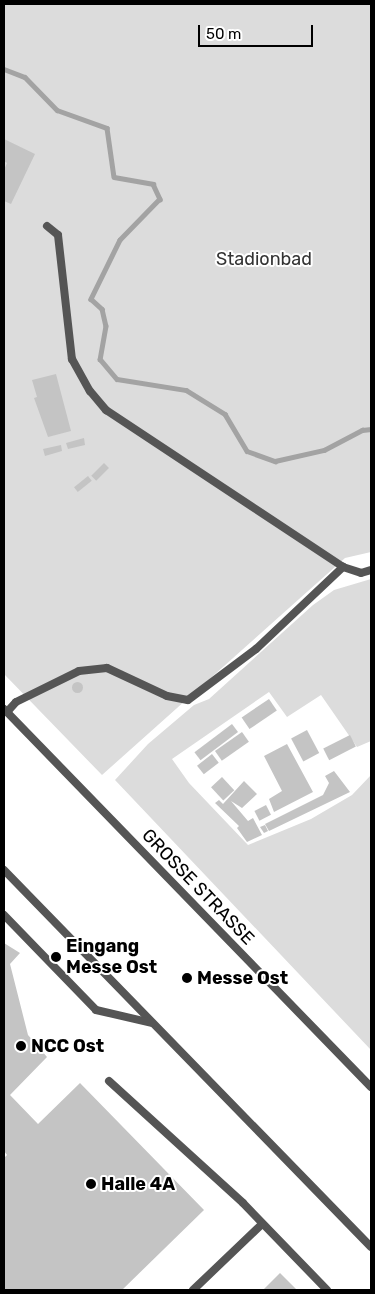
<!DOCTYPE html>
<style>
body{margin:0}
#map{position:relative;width:375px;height:1294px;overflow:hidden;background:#fff;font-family:Rubik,sans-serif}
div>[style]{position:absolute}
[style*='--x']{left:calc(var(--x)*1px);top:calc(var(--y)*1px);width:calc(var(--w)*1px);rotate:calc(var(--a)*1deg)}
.green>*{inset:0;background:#dcdcdc}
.stream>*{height:4.5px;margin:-2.25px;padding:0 2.25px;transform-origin:2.25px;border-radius:2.25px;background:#a3a3a3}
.building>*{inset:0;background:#c4c4c4;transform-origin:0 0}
.round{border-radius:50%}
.lane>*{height:8px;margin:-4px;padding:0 4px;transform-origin:4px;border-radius:4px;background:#555}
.dots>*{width:14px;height:14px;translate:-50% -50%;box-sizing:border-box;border:2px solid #fff;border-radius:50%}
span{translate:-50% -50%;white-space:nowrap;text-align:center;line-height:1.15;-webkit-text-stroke:4px #fff;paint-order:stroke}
.park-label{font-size:18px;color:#333}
.street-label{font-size:18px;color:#000}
.poi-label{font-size:18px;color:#000;font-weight:700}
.left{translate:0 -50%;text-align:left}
.frame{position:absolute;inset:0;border:5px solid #000;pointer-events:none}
.scale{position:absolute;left:198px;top:25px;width:115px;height:22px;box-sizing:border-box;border:2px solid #000;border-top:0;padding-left:6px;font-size:15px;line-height:18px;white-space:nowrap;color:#000;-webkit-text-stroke:4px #fff;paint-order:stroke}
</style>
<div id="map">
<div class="green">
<i style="clip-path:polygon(4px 4px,371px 4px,371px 552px,345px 558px,102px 775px,4px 674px)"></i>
<i style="clip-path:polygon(371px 579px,371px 741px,357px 747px,321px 695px,287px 717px,269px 692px,172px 759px,189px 783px,248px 845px,311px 819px,352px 795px,371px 775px,371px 1050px,115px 780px,148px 744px,194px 705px,209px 699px,313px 605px,334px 590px)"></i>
</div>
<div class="stream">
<i style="--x:4;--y:69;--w:22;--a:21"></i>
<i style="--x:25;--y:77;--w:46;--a:45.9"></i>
<i style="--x:57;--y:110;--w:53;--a:19.8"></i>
<i style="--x:107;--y:128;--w:49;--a:81.9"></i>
<i style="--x:114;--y:177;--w:40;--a:10"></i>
<i style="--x:153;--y:184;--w:17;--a:65"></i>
<i style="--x:160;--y:199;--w:57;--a:134.3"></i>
<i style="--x:120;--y:240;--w:66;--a:116.2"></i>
<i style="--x:91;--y:299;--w:15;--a:42"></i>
<i style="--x:102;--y:309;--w:17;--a:77"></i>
<i style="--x:106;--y:326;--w:34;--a:100"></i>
<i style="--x:100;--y:359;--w:26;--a:50"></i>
<i style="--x:117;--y:379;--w:70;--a:9.1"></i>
<i style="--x:186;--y:390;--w:46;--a:31.6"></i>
<i style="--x:225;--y:414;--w:43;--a:59.3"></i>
<i style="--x:247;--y:451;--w:30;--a:20"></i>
<i style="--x:275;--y:461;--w:50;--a:-12.7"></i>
<i style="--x:324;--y:450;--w:43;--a:-27.8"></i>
<i style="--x:362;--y:430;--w:9;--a:-6"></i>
</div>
<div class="building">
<i style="clip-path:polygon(4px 139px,35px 154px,11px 204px,4px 201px,4px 170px,7px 163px,4px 161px)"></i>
<i style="clip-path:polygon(56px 374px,71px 431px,48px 437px,34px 398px,37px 397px,32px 380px)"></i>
<i style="clip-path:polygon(84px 438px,85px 445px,68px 449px,66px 443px)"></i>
<i style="clip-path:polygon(61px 445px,62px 451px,45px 456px,43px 449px)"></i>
<i style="left:104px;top:463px;width:7px;height:18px;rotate:45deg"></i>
<i style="left:88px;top:476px;width:6px;height:18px;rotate:51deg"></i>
<i class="round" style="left:71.5px;top:681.5px;width:11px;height:11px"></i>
<i style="left:269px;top:699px;width:14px;height:33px;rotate:56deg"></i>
<i style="left:232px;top:724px;width:10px;height:47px;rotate:53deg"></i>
<i style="left:307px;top:730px;width:26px;height:18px;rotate:62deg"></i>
<i style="left:242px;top:732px;width:12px;height:33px;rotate:55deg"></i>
<i style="left:350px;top:735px;width:13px;height:30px;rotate:63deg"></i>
<i style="clip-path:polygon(287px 744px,313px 792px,274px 812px,269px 799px,282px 791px,264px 756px)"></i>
<i style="left:212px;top:754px;width:11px;height:19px;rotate:52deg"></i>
<i style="clip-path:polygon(334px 771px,350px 792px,269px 831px,265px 824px,323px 795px,329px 783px,325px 776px)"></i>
<i style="left:222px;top:777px;width:18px;height:15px;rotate:47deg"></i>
<i style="clip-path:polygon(244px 781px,257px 794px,242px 808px,231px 801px,248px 821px,253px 818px,262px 835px,247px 842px,237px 828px,239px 826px,215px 803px,219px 800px,223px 804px)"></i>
<i style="left:266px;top:805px;width:11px;height:13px;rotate:63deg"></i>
<i style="clip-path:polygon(265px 825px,268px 831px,264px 833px,260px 827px)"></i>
<i style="clip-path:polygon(4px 943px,20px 953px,10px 964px,28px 1035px,47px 1057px,10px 1095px,38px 1124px,80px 1083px,204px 1210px,122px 1290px,4px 1290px,4px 1158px,7px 1155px,4px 1151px)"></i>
<i style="clip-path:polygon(280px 1273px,297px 1290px,263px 1290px)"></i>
</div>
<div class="lane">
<i style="--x:47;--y:226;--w:14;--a:39"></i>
<i style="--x:58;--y:235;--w:125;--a:83.6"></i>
<i style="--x:72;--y:359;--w:37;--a:61"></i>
<i style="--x:90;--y:391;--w:25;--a:50"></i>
<i style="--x:106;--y:410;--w:284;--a:33.5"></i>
<i style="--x:343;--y:567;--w:19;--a:18"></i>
<i style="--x:361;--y:573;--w:10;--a:-17"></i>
<i style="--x:4;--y:709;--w:527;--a:45.85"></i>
<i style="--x:7;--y:712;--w:13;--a:-48"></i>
<i style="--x:16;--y:702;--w:70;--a:-26.2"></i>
<i style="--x:79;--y:671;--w:28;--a:-6"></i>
<i style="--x:107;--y:668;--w:66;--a:25"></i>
<i style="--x:167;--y:696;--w:21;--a:11"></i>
<i style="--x:188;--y:700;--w:85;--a:-36.9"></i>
<i style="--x:256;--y:649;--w:120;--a:-43.3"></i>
<i style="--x:4;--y:870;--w:526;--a:45.77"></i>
<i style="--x:4;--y:915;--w:132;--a:45.9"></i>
<i style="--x:96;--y:1010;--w:57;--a:13.1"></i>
<i style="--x:109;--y:1081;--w:181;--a:42.3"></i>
<i style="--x:243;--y:1203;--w:121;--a:46"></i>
<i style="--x:193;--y:1290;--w:95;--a:-43.7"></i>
</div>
<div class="dots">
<i style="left:56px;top:957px;background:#000"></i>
<i style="left:187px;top:978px;background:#000"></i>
<i style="left:21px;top:1046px;background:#000"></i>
<i style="left:91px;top:1184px;background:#000"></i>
</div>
<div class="park-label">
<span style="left:264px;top:259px">Stadionbad</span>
</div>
<div class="street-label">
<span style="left:198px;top:887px;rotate:46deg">GROSSE STRASSE</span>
</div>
<div class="poi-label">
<span class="left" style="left:66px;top:957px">Eingang<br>Messe Ost</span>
<span class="left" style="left:197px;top:978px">Messe Ost</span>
<span class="left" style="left:31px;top:1046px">NCC Ost</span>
<span class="left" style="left:101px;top:1184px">Halle 4A</span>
</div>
<div class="frame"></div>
<div class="scale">50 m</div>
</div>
